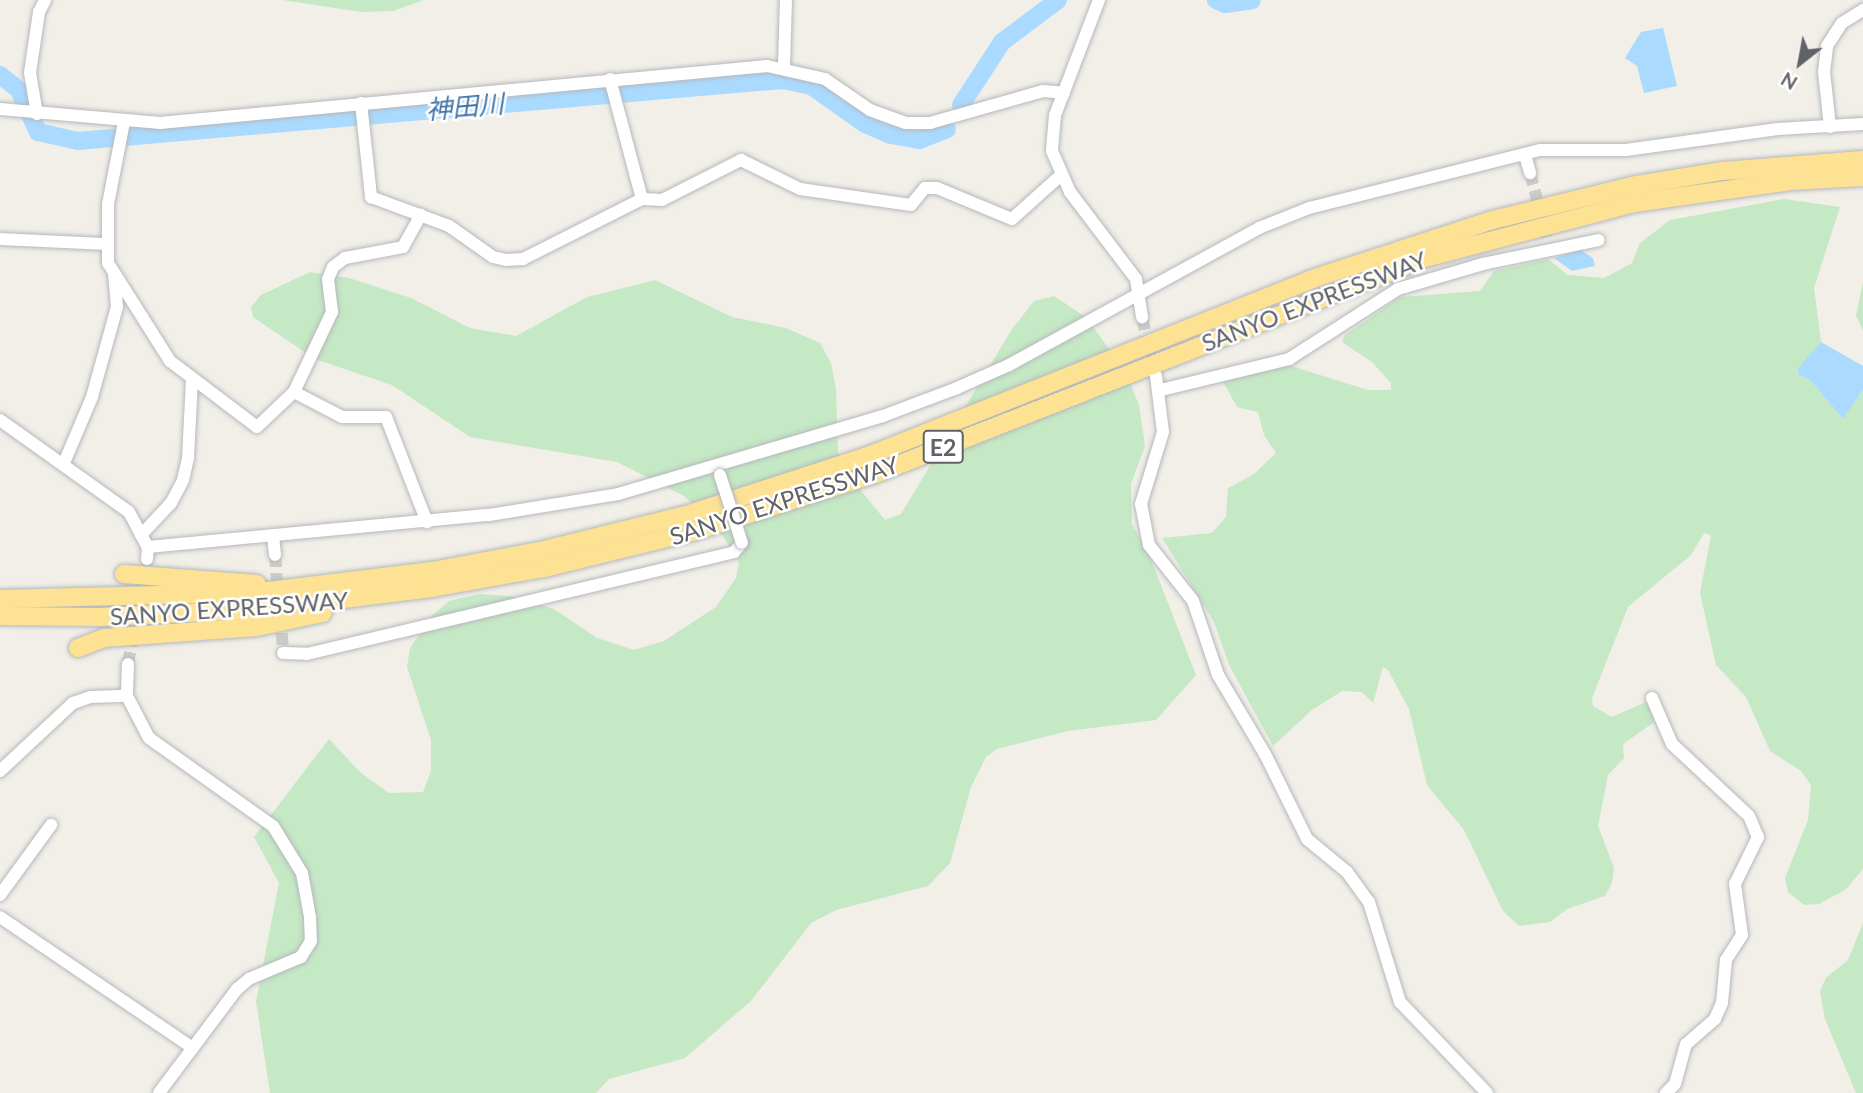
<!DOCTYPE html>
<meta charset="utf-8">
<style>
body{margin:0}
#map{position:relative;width:1863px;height:1093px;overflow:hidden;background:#f1efe8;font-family:Lato,"Noto Sans JP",sans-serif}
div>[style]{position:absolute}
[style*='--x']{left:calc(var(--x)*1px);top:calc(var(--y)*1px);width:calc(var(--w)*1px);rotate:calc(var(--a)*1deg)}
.green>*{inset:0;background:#c5e8c5}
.water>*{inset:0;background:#aadaff}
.river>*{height:18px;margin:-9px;padding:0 9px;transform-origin:9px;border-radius:9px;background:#aadaff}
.minor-tunnel>*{height:12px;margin-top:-6px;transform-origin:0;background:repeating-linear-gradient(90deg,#ccccc8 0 12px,transparent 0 18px)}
.roads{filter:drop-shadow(0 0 2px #b5b8bc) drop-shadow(0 0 2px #b5b8bc)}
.minor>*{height:12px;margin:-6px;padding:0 6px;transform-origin:6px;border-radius:6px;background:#fff}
.highway>*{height:18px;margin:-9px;padding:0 9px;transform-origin:9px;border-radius:9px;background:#fde293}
.bridges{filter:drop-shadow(0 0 2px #b5b8bc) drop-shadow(0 0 2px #b5b8bc)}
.minor-bridge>*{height:12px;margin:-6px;padding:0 6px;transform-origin:6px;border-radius:6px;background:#fff}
span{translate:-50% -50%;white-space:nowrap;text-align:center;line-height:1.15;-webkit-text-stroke:5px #fff;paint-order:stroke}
.shield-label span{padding:2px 5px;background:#fff;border:2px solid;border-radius:5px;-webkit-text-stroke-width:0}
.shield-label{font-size:23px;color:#5f6368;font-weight:700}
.street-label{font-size:24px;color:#5f6368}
.water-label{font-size:26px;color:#4174aa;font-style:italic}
.north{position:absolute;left:1765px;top:28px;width:70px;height:70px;-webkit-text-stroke:5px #fff;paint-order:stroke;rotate:211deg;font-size:19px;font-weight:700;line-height:28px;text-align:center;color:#5f6368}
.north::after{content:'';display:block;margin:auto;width:24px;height:32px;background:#5f6368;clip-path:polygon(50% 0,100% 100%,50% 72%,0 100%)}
</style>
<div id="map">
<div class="green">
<i style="clip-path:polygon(283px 0,424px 0,393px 11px,361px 12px)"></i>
<i style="clip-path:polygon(1784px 199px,1840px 207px,1814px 288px,1821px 342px,1799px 375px,1811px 381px,1843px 419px,1863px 390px,1863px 869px,1845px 890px,1819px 904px,1804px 905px,1788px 892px,1785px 878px,1808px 820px,1811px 785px,1801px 771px,1770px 751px,1746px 697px,1716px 665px,1700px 593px,1711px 535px,1704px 533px,1691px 555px,1628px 607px,1592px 698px,1593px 706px,1612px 717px,1646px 702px,1654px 715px,1653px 723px,1623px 744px,1624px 758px,1608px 775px,1598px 826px,1614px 868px,1612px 883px,1605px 896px,1567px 909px,1550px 922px,1519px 926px,1503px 911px,1464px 830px,1427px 785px,1409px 709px,1388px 670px,1383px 667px,1373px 703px,1362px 692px,1342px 691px,1312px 710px,1273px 746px,1229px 665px,1214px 622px,1162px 538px,1212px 533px,1226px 517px,1228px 488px,1254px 474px,1276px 453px,1264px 435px,1258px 412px,1237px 407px,1223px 382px,1288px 365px,1368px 390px,1391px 390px,1391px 383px,1372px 362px,1342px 342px,1345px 335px,1400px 297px,1480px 291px,1494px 271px,1548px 259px,1568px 275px,1604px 278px,1632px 263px,1640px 243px,1670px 220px)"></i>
<i style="clip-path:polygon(310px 272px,349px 278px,411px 298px,470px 328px,516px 336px,587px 297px,655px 280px,732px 317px,786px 328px,820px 343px,831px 363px,836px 389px,838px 452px,845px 471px,885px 520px,901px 514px,1012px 329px,1034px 301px,1054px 296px,1087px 318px,1126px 373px,1139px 405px,1145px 446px,1131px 484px,1132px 524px,1150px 557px,1196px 675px,1156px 720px,1068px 731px,997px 749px,986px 757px,971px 787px,950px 863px,928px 886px,836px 910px,811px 923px,751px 1001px,685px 1058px,609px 1079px,596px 1093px,270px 1093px,256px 1001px,279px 883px,254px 837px,329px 739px,361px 773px,389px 793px,423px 792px,431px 771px,431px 740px,407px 667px,410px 648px,433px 615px,449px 601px,480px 594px,510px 596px,554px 609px,597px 638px,634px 650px,664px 641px,716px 607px,736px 578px,739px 562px,718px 528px,684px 496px,617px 462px,470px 437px,392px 385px,315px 359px,253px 317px,251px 307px,261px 295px)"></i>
<i style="clip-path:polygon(1863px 282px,1863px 330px,1856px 316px)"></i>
<i style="clip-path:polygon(1863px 923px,1863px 1093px,1856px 1093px,1825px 1019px,1820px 991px,1826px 978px,1848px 960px)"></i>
</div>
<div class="water">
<i style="clip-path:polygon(1663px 28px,1677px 86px,1644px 93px,1637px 66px,1625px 58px,1641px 32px)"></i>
<i style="clip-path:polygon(1581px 250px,1593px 258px,1595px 266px,1572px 271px,1554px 258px)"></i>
<i style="clip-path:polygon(1821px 342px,1863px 366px,1863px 390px,1843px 419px,1811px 381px,1799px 375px,1798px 368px)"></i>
</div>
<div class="river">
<i style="--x:1216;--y:0;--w:10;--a:24"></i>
<i style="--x:1225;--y:4;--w:27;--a:-8"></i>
<i style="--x:0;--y:75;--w:24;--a:38"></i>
<i style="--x:19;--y:90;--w:46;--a:65.7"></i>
<i style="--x:38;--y:132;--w:41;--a:12.7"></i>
<i style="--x:78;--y:141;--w:708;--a:-4.95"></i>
<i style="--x:783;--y:80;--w:29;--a:12"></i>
<i style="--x:811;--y:86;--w:66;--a:35.1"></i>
<i style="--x:865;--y:124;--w:28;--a:23"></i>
<i style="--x:891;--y:135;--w:28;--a:10"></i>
<i style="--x:919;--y:140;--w:30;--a:-21"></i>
<i style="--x:961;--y:105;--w:75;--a:-56.9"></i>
<i style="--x:1002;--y:42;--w:70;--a:-36.9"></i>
</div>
<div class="minor-tunnel">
<i style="--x:1530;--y:173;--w:67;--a:75.3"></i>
<i style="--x:1142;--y:318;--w:56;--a:76.5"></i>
<i style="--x:275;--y:555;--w:42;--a:85.9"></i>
<i style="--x:280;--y:615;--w:38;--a:85"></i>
<i style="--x:128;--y:664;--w:97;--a:-80"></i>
</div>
<div class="roads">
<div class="minor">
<i style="--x:1099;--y:0;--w:123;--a:110.9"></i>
<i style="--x:1055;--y:115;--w:36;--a:95"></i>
<i style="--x:1052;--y:151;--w:45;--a:66.3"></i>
<i style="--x:1070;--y:192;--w:109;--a:52.8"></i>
<i style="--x:1136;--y:279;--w:39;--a:81"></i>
<i style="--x:784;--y:66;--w:66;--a:-88.3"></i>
<i style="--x:610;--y:79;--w:124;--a:75.1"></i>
<i style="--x:361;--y:103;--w:95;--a:83.9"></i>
<i style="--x:371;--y:197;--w:83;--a:20.4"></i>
<i style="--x:449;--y:226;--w:54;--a:35.2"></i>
<i style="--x:493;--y:257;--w:13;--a:13"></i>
<i style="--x:506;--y:260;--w:17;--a:-3"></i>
<i style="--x:523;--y:259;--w:133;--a:-26.8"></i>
<i style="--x:642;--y:199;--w:20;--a:3"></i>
<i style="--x:662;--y:200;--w:89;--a:-26.9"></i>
<i style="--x:741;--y:160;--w:66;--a:26.2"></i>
<i style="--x:800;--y:189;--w:112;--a:8.2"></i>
<i style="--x:911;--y:205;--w:22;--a:-51"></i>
<i style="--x:925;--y:188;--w:12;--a:0"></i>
<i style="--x:937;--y:188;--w:81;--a:22.5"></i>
<i style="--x:1012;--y:219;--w:64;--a:-41.9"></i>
<i style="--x:0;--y:109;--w:161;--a:5"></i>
<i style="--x:160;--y:123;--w:610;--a:-5.36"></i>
<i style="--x:767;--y:66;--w:59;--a:12.6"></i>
<i style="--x:825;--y:79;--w:55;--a:34.6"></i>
<i style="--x:870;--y:110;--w:38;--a:20"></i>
<i style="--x:906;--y:123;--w:24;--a:0"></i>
<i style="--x:930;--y:123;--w:117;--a:-15.8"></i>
<i style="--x:1043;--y:91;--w:21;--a:5"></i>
<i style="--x:37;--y:114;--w:42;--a:-99.7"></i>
<i style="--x:30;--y:73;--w:62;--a:-81.6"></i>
<i style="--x:39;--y:12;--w:13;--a:-63"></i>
<i style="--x:124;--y:122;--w:84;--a:101"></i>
<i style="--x:108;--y:204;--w:59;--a:90"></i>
<i style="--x:108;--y:263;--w:116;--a:57.7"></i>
<i style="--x:170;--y:361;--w:109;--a:37.2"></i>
<i style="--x:257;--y:427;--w:51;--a:-43.4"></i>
<i style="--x:294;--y:392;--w:89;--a:-64.6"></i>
<i style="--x:332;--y:312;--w:33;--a:-97"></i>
<i style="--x:328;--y:279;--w:13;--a:-67"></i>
<i style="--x:333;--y:267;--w:15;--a:-37"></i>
<i style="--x:345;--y:258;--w:59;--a:-10.7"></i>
<i style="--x:403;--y:247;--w:37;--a:-61"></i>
<i style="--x:1830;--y:127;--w:55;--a:-96.2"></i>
<i style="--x:1824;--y:72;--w:26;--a:-83"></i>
<i style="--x:1827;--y:46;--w:27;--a:-57"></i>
<i style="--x:1842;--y:23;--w:25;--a:-32"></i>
<i style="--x:1525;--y:155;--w:19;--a:74"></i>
<i style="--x:0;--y:239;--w:108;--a:2.7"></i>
<i style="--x:1156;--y:376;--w:56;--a:82.9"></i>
<i style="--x:1163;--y:432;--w:75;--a:107"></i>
<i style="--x:1141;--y:504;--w:42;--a:79"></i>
<i style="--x:1149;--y:545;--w:71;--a:51.8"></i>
<i style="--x:1193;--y:601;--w:78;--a:71.3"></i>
<i style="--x:1218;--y:675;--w:92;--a:59.3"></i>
<i style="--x:1265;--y:754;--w:95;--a:63.7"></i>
<i style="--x:1307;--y:839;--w:52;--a:39.5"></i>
<i style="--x:1347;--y:872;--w:37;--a:54"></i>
<i style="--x:1369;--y:902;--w:105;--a:72.8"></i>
<i style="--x:1400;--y:1002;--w:126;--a:46.3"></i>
<i style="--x:1161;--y:390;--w:132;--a:-13.6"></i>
<i style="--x:1289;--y:359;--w:130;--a:-32.7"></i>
<i style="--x:1398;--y:289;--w:89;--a:-16.4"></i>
<i style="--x:1483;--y:264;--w:118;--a:-11.7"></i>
<i style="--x:294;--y:392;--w:54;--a:27.5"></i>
<i style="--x:342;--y:417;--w:44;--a:0"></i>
<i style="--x:386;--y:417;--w:113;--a:68.7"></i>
<i style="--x:0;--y:420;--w:158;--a:35.5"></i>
<i style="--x:129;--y:512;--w:40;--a:62"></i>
<i style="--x:148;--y:547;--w:12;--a:95"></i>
<i style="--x:64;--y:463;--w:72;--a:-67"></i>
<i style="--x:92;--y:397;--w:93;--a:-74.5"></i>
<i style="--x:117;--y:307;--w:33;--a:-95"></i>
<i style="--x:141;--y:535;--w:44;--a:-46.8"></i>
<i style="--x:171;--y:503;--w:26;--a:-62"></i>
<i style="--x:183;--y:480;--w:23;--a:-77"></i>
<i style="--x:188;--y:458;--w:78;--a:-87.1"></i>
<i style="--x:273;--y:536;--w:19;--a:84"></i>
<i style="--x:148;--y:547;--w:342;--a:-5.4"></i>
<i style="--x:489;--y:515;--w:131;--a:-9.2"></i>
<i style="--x:618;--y:494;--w:276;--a:-16.4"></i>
<i style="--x:883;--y:416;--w:79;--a:-20.7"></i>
<i style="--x:957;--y:388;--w:57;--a:-23.9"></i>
<i style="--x:1009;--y:365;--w:285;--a:-28.7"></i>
<i style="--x:1259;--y:228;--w:54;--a:-21.8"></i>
<i style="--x:1309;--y:208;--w:238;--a:-14.1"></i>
<i style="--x:1540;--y:150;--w:86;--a:0"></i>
<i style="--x:1626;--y:150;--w:153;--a:-7.9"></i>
<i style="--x:1778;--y:129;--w:85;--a:-3.4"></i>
<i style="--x:283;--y:653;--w:24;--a:2"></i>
<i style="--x:307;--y:654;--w:439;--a:-13.4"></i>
<i style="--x:734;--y:552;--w:12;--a:-48"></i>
<i style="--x:128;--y:664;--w:32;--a:92"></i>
<i style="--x:127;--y:696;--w:47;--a:62.4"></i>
<i style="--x:149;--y:738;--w:152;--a:35.4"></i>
<i style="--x:273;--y:826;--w:55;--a:58.3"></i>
<i style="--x:302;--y:873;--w:45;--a:79.7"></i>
<i style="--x:310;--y:917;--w:24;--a:88"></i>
<i style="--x:311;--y:941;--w:19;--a:122"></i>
<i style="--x:301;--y:957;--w:56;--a:157.1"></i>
<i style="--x:249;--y:979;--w:16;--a:140"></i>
<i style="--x:237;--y:989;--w:130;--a:126.9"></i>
<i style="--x:1652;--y:698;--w:50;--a:66.5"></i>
<i style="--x:1672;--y:744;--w:105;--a:43.1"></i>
<i style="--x:1749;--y:816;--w:23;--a:67"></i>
<i style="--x:1758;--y:837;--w:52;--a:116.1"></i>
<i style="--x:1735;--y:884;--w:51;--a:82.2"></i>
<i style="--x:1742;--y:935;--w:30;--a:123"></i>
<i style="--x:1726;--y:960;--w:43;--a:95.3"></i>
<i style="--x:1722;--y:1003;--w:17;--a:114"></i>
<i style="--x:1715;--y:1019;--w:38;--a:139"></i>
<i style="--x:1686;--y:1044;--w:41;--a:105.4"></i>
<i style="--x:1675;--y:1084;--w:13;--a:135"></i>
<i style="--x:0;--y:771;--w:100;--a:-43"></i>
<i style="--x:73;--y:703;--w:18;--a:-19"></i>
<i style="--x:90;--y:697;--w:37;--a:-2"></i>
<i style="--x:0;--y:895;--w:87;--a:-53.9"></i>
<i style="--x:0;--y:917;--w:233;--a:34.2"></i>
</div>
<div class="highway">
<i style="--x:124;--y:574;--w:133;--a:4.3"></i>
<i style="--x:0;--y:599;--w:252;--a:-1.4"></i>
<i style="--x:252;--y:593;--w:181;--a:-7"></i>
<i style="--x:432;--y:571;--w:110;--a:-10.5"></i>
<i style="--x:540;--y:551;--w:150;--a:-13.9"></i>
<i style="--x:686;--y:515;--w:191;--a:-18"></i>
<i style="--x:868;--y:456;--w:478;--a:-21.7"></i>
<i style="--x:1312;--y:279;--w:190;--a:-18.1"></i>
<i style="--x:1493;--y:220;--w:142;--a:-13.8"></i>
<i style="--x:1631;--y:186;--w:93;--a:-9.3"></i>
<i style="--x:1723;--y:171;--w:140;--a:-4.5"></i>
<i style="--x:0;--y:616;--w:98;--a:0.6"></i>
<i style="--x:98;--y:617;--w:157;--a:-2.6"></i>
<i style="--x:255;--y:610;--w:178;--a:-7.1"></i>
<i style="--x:432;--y:588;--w:114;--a:-10.1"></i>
<i style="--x:544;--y:568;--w:152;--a:-13.7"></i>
<i style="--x:692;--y:532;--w:192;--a:-17.6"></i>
<i style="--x:875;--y:474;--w:591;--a:-21.44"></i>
<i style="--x:1425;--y:258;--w:216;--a:-14.7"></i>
<i style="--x:1634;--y:203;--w:158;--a:-8"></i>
<i style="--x:1790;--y:181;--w:73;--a:-3.1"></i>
<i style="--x:78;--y:648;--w:28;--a:-21"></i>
<i style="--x:104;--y:638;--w:153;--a:-4.1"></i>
<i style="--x:257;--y:627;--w:67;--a:-12"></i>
</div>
</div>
<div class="bridges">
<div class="minor-bridge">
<i style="--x:720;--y:475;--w:71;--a:72.1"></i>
</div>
</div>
<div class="shield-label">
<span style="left:943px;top:447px">E2</span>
</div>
<div class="street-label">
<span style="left:1314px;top:301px;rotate:-21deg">SANYO EXPRESSWAY</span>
<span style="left:784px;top:500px;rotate:-18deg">SANYO EXPRESSWAY</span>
<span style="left:229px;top:608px;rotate:-4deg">SANYO EXPRESSWAY</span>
</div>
<div class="water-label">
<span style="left:465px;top:107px;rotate:-5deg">神田川</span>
</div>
<div class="north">N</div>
</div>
